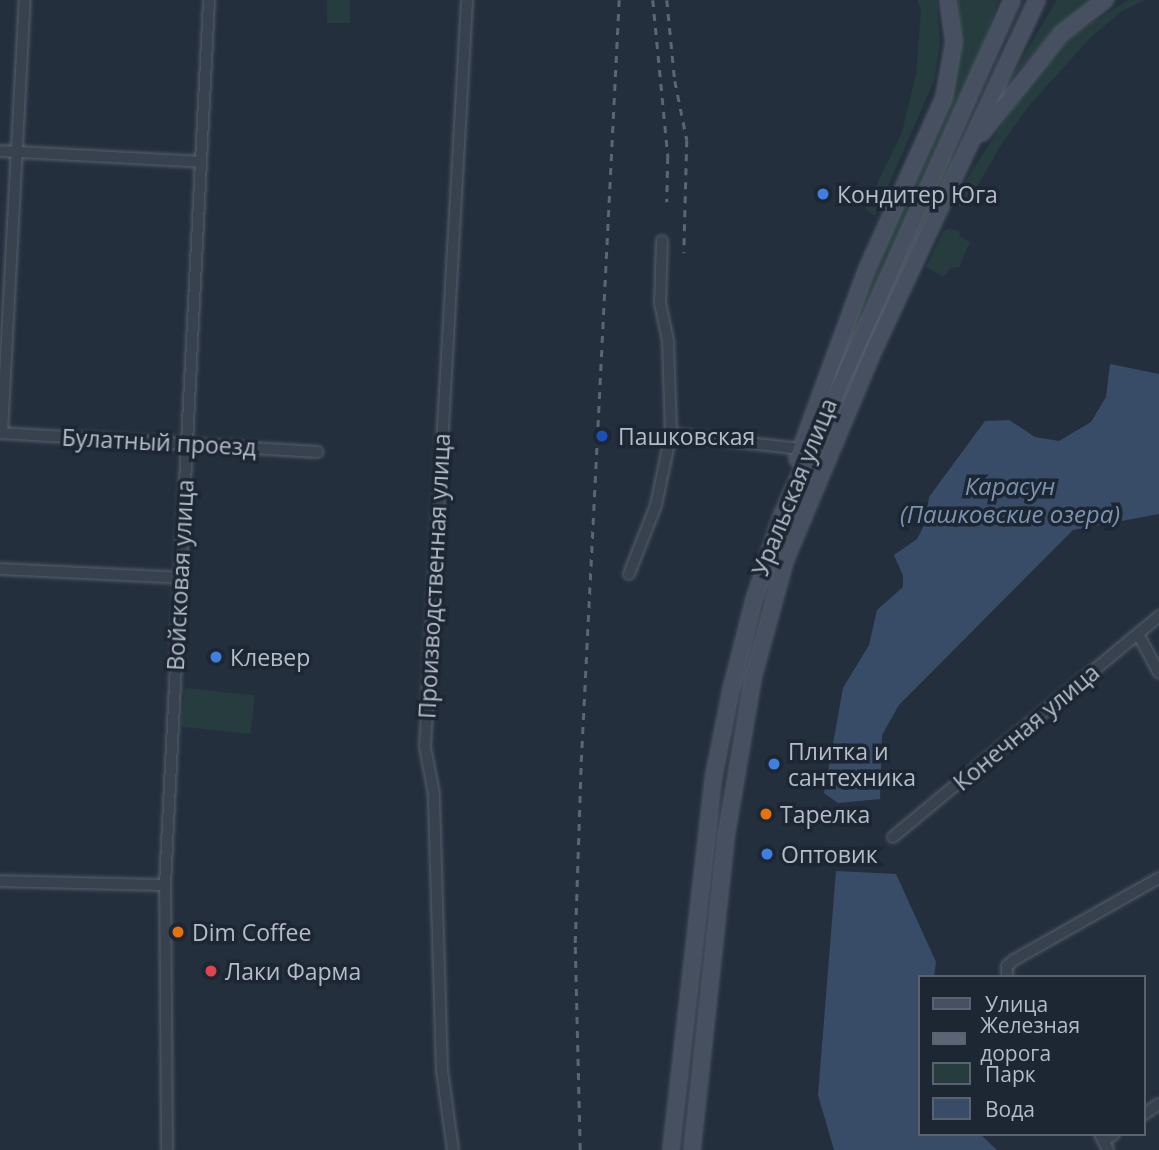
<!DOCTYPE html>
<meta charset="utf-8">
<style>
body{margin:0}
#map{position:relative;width:1159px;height:1150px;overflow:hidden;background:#242f3e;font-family:"Open Sans",sans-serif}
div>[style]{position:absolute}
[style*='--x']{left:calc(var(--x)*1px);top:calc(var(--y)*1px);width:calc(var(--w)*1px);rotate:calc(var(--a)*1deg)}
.green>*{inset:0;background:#263c3f;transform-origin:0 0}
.water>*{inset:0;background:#394c67}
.roads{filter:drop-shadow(0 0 2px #565f6c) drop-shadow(0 0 2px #565f6c)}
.street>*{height:10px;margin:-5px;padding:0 5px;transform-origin:5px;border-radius:5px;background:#38414e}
.secondary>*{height:14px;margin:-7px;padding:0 7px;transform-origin:7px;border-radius:7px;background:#465061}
.rail>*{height:2.5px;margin-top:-1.25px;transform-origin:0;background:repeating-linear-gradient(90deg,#5a6575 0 7px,transparent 0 14px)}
.dots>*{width:19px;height:19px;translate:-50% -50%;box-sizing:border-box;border:4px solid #1d2633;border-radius:50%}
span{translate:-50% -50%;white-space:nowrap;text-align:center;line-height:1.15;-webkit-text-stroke:7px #1d2633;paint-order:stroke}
.poi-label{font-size:23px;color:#b4bcc9}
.left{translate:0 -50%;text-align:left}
.street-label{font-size:23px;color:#b4bcc9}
.water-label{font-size:24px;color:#7c92b1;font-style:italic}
.legend{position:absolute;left:918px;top:975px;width:228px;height:161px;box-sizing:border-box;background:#1d2633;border:2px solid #59626f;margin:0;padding:9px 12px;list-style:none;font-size:21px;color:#b4bcc9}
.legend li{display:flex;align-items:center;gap:14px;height:35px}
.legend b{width:35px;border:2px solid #59626f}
</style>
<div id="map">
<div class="green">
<i style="left:327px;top:0;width:23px;height:23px"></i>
<i style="clip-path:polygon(917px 0,937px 0,940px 43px,934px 81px,875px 216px,865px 209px,902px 132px,916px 74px,921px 10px)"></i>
<i style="clip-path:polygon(958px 0,999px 0,954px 123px,845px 365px,831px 379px,955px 75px,960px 41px)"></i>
<i style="clip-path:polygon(1057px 0,1092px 0,1053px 31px,1006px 85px)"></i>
<i style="clip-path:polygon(1128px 0,1145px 0,1122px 11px,1091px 37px,1028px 107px,999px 148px,969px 201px,965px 207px,958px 206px,957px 199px,963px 185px,1034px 75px,1075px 34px)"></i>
<i style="clip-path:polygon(949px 152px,955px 164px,848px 398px,841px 396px)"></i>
<i style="clip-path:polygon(949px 228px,960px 232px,959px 236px,970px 242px,959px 267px,951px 268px,943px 277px,926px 267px,943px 231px)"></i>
<i style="left:185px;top:688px;width:70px;height:39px;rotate:6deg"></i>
</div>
<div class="water">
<i style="clip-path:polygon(1110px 364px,1159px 374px,1159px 514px,1073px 530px,899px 705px,882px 735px,880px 799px,838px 803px,824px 793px,843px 688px,869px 645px,877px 610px,903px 587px,903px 576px,894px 555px,917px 539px,925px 524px,929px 497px,985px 421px,1009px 420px,1035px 437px,1059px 441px,1091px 422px,1106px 397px)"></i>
<i style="clip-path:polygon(836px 871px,896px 874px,936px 962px,934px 977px,919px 977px,919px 1134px,980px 1134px,997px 1150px,834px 1150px,818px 1095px)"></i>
</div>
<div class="roads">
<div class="street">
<i style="--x:0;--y:151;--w:200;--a:3.1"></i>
<i style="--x:662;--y:241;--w:62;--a:91.8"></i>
<i style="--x:660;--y:303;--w:40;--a:78"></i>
<i style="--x:668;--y:342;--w:92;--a:88.1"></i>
<i style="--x:671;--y:434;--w:130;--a:6.6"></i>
<i style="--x:0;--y:433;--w:318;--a:3.4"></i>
<i style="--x:2;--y:433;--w:434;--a:-87"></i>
<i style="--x:0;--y:569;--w:181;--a:2.8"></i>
<i style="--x:629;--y:574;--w:74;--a:-68.6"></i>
<i style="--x:656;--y:505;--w:73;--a:-78.1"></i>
<i style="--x:1138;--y:634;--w:44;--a:61.7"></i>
<i style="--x:893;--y:837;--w:346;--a:-39.7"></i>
<i style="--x:0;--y:881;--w:165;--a:1.4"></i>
<i style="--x:1007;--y:977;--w:11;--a:-90"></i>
<i style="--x:1007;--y:966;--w:9;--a:-41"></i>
<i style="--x:1014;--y:960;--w:167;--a:-29.5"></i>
<i style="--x:1143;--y:1115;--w:19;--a:-35"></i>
<i style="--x:1100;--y:1134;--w:18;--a:63"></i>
<i style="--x:1104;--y:1141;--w:12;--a:-35"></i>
<i style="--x:167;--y:1150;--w:265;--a:-90.4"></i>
<i style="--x:165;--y:885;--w:886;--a:-87.15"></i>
<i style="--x:453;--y:1150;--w:80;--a:-97.9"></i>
<i style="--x:442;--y:1071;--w:277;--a:-91.7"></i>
<i style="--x:434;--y:794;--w:48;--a:-100.8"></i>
<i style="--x:425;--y:747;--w:748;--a:-86.78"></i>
</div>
<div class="secondary">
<i style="--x:982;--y:133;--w:127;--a:-51.4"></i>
<i style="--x:1061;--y:34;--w:56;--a:-37.7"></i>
<i style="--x:797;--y:459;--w:202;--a:-69.8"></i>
<i style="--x:867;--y:269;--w:188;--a:-65.8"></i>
<i style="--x:944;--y:98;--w:57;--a:-79.9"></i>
<i style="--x:954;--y:42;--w:42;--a:-98.1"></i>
<i style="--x:671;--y:1150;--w:377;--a:-83.5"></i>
<i style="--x:714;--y:775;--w:87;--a:-78.7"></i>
<i style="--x:731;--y:690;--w:93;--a:-75.7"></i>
<i style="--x:754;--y:600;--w:89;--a:-71.8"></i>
<i style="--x:782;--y:515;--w:564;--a:-65.93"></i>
<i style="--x:692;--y:1150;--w:322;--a:-83.8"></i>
<i style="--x:727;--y:830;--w:154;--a:-80.3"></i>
<i style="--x:753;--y:678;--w:121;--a:-74.7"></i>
<i style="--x:785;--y:561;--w:234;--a:-67.2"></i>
<i style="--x:876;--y:345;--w:381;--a:-65"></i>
</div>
</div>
<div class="rail">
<i style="--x:653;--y:0;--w:158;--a:84.5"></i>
<i style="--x:668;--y:157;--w:45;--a:91.3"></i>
<i style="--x:667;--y:0;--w:81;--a:84.4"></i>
<i style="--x:675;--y:81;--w:60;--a:78.5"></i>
<i style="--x:687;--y:140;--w:113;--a:91.5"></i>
<i style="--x:580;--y:1150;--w:207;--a:-91.4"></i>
<i style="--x:575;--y:943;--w:181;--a:-88.1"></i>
<i style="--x:581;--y:762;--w:763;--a:-87.15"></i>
</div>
<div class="dots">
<i style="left:823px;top:194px;background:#3f7fe0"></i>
<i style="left:602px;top:436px;background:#1a4fb4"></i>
<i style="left:216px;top:657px;background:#3f7fe0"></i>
<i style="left:774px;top:764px;background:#3f7fe0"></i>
<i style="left:766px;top:814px;background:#e8710a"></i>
<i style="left:767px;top:854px;background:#3f7fe0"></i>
<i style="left:178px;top:932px;background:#e8710a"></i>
<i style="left:211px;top:971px;background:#e0444e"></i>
</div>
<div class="poi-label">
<span class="left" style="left:837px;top:194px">Кондитер Юга</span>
<span class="left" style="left:618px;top:436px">Пашковская</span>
<span class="left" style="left:230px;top:657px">Клевер</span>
<span class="left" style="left:788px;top:764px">Плитка и<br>сантехника</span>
<span class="left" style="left:780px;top:814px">Тарелка</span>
<span class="left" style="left:781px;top:854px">Оптовик</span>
<span class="left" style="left:192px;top:932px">Dim Coffee</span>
<span class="left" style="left:225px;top:971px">Лаки Фарма</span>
</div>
<div class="street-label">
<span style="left:159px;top:442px;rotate:3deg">Булатный проезд</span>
<span style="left:794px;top:487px;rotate:-68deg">Уральская улица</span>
<span style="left:180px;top:575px;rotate:-87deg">Войсковая улица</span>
<span style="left:434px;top:576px;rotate:-87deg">Производственная улица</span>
<span style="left:1026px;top:727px;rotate:-40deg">Конечная улица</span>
</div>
<div class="water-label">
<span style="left:1010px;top:500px">Карасун<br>(Пашковские озера)</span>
</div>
<ul class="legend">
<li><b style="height:9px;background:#465061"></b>Улица</li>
<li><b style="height:9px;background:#5a6575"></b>Железная дорога</li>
<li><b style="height:19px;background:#263c3f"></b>Парк</li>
<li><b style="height:19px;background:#394c67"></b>Вода</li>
</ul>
</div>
